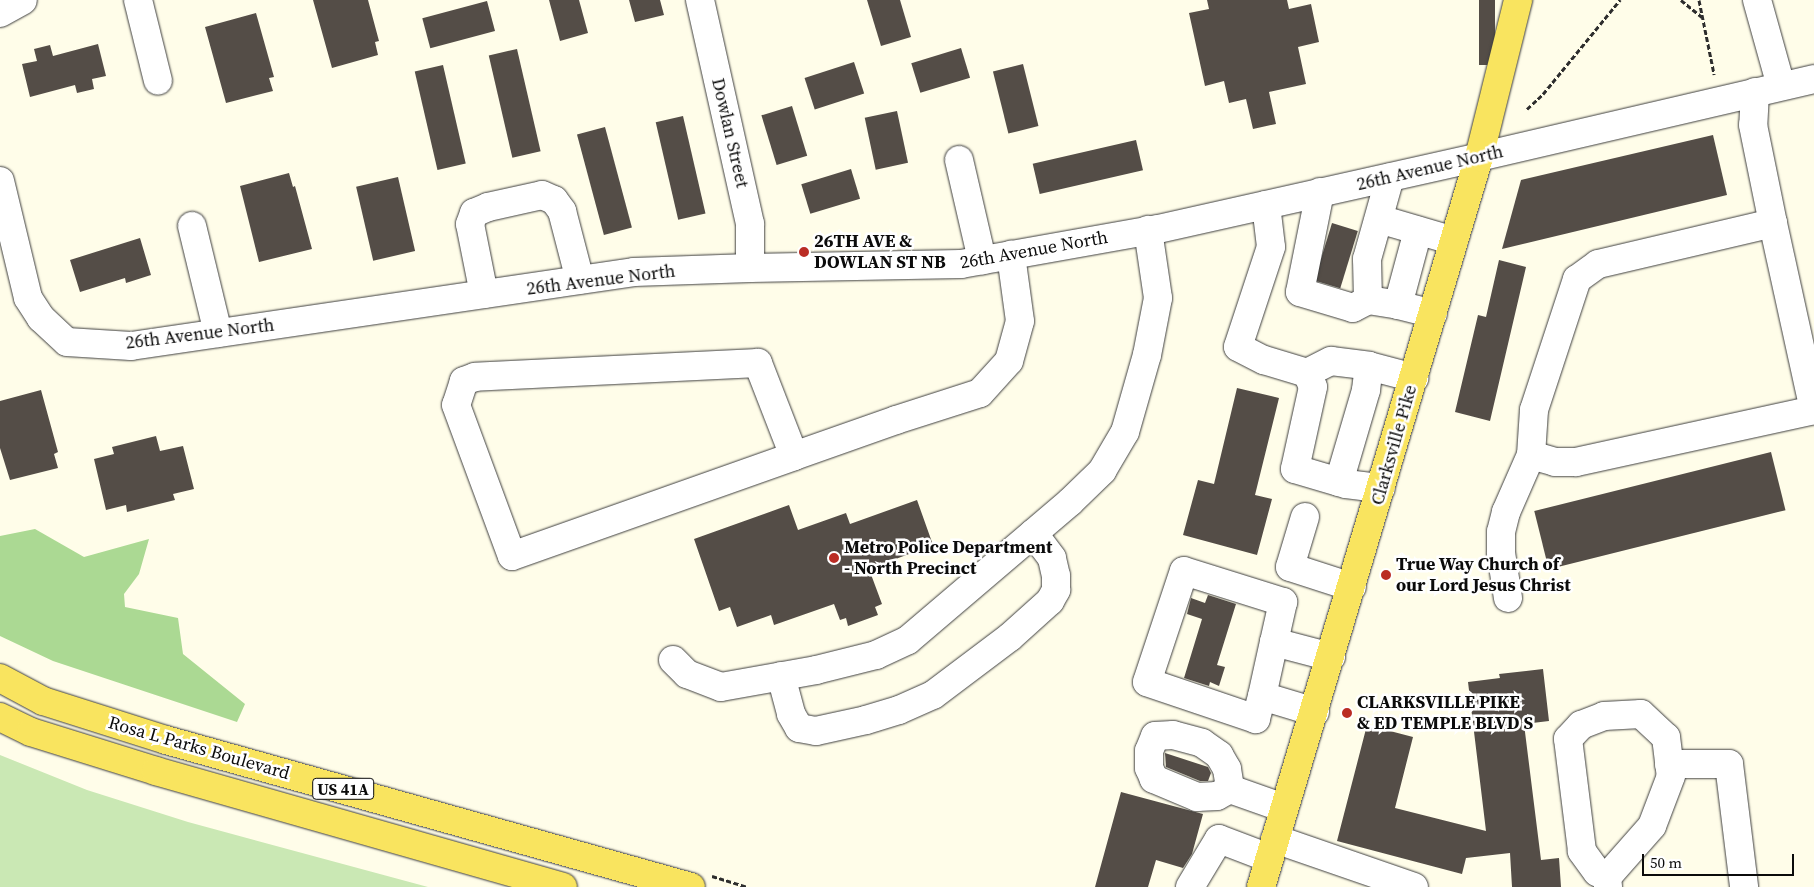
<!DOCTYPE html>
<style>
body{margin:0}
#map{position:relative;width:1814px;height:887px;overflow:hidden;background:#fffde9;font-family:"Source Serif 4",serif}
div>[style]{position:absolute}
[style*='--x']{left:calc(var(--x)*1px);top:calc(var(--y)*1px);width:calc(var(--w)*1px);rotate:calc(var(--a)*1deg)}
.green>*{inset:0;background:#cae8b4}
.forest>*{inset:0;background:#abd993}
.building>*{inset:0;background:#544d47;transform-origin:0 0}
.path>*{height:3px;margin-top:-1.5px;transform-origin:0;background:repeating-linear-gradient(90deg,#2d2d2d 0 5px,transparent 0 7.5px)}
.roads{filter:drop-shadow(0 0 1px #3e3e3e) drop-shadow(0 0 1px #3e3e3e)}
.minor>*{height:28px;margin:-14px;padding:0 14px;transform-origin:14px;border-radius:14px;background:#fff}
.major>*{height:28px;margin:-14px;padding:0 14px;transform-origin:14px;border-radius:14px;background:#f9e45f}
.dots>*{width:14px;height:14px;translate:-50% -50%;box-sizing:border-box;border:2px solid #fff;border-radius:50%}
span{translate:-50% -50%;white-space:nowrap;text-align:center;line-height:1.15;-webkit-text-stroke:5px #fff;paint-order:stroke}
.shield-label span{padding:1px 4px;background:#fff;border:1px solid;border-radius:4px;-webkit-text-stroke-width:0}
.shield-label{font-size:16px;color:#0b0b0b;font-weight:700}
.street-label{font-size:18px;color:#0b0b0b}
.poi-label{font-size:18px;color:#0b0b0b;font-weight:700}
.left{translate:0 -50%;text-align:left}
.scale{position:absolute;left:1642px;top:854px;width:152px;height:22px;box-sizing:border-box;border:2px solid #0b0b0b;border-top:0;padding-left:6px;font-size:15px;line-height:18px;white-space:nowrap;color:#0b0b0b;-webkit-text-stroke:4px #fff;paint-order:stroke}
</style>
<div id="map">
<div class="green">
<i style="clip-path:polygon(0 755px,87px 790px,188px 822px,428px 887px,0 887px)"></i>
</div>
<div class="forest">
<i style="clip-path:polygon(35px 529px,84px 557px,149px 539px,139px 574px,124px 594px,125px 607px,178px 618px,183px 654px,245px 704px,237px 722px,53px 661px,0 636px,0 536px)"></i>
</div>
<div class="building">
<i style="clip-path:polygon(313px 0,368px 0,379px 41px,375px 42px,378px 55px,332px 68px)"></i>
<i style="clip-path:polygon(549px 0,579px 0,588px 33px,560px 41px)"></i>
<i style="clip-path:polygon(629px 0,660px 0,664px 15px,635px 22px)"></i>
<i style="clip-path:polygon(867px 0,900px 0,911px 37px,881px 46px)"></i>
<i style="clip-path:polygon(1207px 0,1287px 0,1289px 9px,1311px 4px,1319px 42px,1298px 47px,1306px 84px,1269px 92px,1276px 124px,1253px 129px,1246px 99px,1229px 103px,1224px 81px,1205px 86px,1189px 13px,1209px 9px)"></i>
<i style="left:1479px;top:0;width:16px;height:65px"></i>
<i style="left:487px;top:1px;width:31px;height:67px;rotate:75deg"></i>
<i style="clip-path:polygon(256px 13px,274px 77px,269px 78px,273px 91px,226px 103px,205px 27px)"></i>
<i style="clip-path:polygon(98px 44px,106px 76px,92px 79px,94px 89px,77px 93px,75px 85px,30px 97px,22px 64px,37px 61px,34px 49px,50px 45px,53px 56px)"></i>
<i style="left:961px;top:48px;width:31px;height:52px;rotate:73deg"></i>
<i style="left:517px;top:49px;width:105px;height:29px;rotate:77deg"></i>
<i style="left:854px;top:62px;width:33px;height:52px;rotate:72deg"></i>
<i style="left:1023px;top:64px;width:64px;height:31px;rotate:76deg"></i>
<i style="left:443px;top:65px;width:101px;height:29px;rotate:77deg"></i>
<i style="left:792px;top:106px;width:52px;height:32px;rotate:73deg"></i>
<i style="left:897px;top:111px;width:53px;height:33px;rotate:78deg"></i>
<i style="left:683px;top:116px;width:100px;height:28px;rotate:77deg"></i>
<i style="left:605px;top:127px;width:104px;height:29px;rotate:75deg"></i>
<i style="clip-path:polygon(1713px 135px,1727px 195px,1502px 249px,1521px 180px)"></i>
<i style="left:1136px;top:140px;width:31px;height:106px;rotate:77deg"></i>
<i style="left:851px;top:169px;width:31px;height:52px;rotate:73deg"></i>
<i style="clip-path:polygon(289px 173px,293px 187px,295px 186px,312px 249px,259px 262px,240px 186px)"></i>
<i style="left:398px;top:177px;width:76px;height:43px;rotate:77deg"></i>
<i style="left:1332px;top:223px;width:27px;height:60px;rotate:17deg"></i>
<i style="clip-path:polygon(140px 238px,151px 275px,126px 283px,125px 278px,80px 292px,70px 260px)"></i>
<i style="clip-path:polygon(1499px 260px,1526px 267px,1490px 421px,1455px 412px,1478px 315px,1486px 317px)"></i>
<i style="clip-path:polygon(1237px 388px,1279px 398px,1255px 495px,1272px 499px,1257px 555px,1183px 535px,1198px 480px,1214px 484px)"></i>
<i style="clip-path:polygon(41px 390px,58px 452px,54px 454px,58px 468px,10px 480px,0 448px,0 401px)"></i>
<i style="clip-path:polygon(156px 436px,160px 451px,183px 446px,194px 489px,173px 494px,175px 500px,127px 512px,126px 505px,106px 510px,94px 459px,114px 454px,112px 447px)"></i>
<i style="left:1771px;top:452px;width:60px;height:244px;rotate:76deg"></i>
<i style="clip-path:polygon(917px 500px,933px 545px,869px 569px,882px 604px,875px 607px,878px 615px,848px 626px,846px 618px,840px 620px,834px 604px,774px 625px,771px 615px,737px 627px,730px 607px,719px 611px,694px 539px,789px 505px,798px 530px,846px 513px,850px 524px)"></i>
<i style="clip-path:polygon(1208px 595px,1236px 604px,1217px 665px,1225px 667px,1219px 686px,1210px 682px,1209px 686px,1184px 678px,1202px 619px,1187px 614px,1191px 598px,1205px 603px)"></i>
<i style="clip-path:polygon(1543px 669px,1549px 721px,1524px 724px,1541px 860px,1559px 858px,1561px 887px,1512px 887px,1510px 853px,1466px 858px,1462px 874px,1337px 841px,1367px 725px,1413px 737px,1395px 808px,1486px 831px,1468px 682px,1500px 678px,1499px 674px)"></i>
<i style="clip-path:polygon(1165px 753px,1208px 767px,1211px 773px,1208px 781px,1200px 781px,1166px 767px)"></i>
<i style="clip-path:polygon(1121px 792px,1203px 814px,1192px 854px,1183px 868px,1156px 860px,1148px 887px,1095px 887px)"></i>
</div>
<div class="path">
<i style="--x:1681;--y:0;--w:27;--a:39"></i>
<i style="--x:1699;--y:0;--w:76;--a:78.5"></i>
<i style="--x:1527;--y:109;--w:22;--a:-43"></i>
<i style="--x:1543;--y:94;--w:122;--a:-50.7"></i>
<i style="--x:712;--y:876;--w:37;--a:17"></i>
</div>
<div class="roads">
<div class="minor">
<i style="--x:138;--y:0;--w:83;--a:76.1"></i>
<i style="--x:700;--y:0;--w:230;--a:77.4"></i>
<i style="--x:750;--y:224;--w:44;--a:90"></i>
<i style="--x:1757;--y:0;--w:89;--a:74.4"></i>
<i style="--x:0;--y:13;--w:26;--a:-29"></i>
<i style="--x:1755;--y:92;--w:33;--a:93"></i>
<i style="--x:1753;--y:125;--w:100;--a:78.5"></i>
<i style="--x:1773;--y:223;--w:180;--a:166.8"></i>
<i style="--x:1598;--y:264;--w:26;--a:144"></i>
<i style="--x:1577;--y:279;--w:138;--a:108.2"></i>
<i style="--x:1534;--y:410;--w:45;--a:93.8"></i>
<i style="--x:1531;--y:455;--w:25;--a:16"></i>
<i style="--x:1555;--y:462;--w:21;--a:0"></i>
<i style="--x:1576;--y:462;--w:244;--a:-12.3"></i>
<i style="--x:1814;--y:410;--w:191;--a:-102.4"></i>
<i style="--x:959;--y:160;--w:103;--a:77"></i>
<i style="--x:0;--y:181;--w:120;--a:76.5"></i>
<i style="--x:28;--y:298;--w:24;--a:57"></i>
<i style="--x:41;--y:318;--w:35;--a:43"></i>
<i style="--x:67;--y:342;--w:64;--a:3.6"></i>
<i style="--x:131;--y:346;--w:508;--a:-8.37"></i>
<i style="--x:634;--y:272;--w:116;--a:-2"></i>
<i style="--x:750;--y:268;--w:211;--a:-1.1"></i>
<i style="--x:961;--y:264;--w:200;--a:-10.1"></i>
<i style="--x:1158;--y:229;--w:329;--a:-12.6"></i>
<i style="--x:1479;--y:157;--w:344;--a:-13.1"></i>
<i style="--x:1320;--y:192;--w:102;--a:101.3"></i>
<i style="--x:1300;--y:292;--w:55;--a:16.8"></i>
<i style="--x:1353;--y:308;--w:17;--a:-28"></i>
<i style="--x:1368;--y:300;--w:30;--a:9"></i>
<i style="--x:1398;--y:305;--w:36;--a:14"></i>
<i style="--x:1266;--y:205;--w:42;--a:83.2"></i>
<i style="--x:1271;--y:247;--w:105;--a:108.3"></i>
<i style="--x:1238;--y:347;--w:29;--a:27"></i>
<i style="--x:1264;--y:360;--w:45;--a:16.8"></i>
<i style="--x:1307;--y:373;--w:15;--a:67"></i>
<i style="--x:1313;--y:387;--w:84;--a:102.4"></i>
<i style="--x:1295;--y:469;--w:53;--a:16.4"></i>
<i style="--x:1346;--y:484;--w:35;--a:7"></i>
<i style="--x:1379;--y:219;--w:78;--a:16.3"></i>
<i style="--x:192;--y:226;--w:110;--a:76.3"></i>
<i style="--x:484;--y:294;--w:71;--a:-101.3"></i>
<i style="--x:470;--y:224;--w:12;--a:-70"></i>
<i style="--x:474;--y:213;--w:15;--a:-23"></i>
<i style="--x:488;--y:207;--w:55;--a:-12.5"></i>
<i style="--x:542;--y:195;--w:13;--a:23"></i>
<i style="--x:554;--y:200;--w:14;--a:54"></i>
<i style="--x:562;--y:211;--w:71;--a:75.4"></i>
<i style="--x:1368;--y:300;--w:41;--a:-91.4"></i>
<i style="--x:1367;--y:259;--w:85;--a:-74.3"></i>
<i style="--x:1398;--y:305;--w:77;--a:-74.9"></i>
<i style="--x:1307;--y:373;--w:27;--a:-27"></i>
<i style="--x:1331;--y:361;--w:38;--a:7"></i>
<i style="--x:1369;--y:366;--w:47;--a:14.9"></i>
<i style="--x:794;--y:456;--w:100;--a:-111.2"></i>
<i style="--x:758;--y:363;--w:283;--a:177.2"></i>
<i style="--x:475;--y:377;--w:12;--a:160"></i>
<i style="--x:464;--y:381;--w:25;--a:108"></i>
<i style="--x:456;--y:405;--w:161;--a:69.7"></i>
<i style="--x:512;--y:556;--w:299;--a:-19.5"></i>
<i style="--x:794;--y:456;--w:108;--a:-19.4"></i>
<i style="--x:896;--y:420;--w:88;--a:-17.8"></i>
<i style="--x:980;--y:393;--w:43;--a:-47.8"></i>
<i style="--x:1009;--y:361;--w:41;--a:-74.6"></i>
<i style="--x:1020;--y:321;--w:67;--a:-97.8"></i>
<i style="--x:1339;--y:482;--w:96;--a:-73.6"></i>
<i style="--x:1366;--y:390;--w:24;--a:-83"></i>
<i style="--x:1305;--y:517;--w:52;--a:106.7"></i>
<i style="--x:1290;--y:567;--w:65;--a:17.9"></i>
<i style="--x:1508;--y:598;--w:46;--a:-98.8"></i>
<i style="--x:1501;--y:553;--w:21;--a:-90"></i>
<i style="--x:1501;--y:532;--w:21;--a:-76"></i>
<i style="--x:1506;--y:512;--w:62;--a:-66.3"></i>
<i style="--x:673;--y:660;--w:20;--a:45"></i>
<i style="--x:687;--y:674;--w:36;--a:21"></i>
<i style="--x:721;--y:687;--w:97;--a:-10.1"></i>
<i style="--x:816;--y:670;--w:62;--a:-14"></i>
<i style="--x:876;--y:655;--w:35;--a:-25"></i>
<i style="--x:908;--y:640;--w:213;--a:-40.4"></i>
<i style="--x:1070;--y:502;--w:45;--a:-44.1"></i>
<i style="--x:1102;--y:471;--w:45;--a:-59.5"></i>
<i style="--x:1125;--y:432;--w:80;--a:-74.1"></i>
<i style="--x:1147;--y:355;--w:58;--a:-79.1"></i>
<i style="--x:1158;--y:298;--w:69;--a:-98.4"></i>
<i style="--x:781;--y:676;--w:39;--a:75"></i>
<i style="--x:791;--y:714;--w:16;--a:60"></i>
<i style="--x:799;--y:728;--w:17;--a:10"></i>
<i style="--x:816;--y:731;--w:51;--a:-12.4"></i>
<i style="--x:866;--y:720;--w:34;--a:-17"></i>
<i style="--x:899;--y:710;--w:37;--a:-24"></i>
<i style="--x:933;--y:695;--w:96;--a:-37"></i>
<i style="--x:1010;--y:637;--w:54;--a:-42"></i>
<i style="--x:1050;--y:601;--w:13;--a:-61"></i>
<i style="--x:1056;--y:590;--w:14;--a:-90"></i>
<i style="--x:1056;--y:576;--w:18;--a:-103"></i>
<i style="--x:1052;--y:558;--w:31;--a:-127"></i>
<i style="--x:1262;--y:696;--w:55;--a:-77.5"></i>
<i style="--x:1315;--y:712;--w:55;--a:-163.2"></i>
<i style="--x:1262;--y:696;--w:24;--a:105"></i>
<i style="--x:1256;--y:719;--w:115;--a:-161.3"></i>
<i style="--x:1147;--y:682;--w:117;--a:-71.6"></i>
<i style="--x:1184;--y:571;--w:104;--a:17.4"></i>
<i style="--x:1283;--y:602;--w:41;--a:102.7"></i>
<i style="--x:1274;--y:642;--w:59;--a:14.7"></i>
<i style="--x:1173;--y:735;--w:30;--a:15"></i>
<i style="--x:1202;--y:743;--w:21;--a:35"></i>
<i style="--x:1219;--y:755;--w:16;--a:60"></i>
<i style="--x:1227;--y:769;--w:20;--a:81"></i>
<i style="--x:1230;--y:789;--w:15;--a:152"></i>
<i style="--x:1217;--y:796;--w:20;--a:177"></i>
<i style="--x:1197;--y:797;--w:47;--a:-157.3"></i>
<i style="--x:1154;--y:779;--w:12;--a:-114"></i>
<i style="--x:1149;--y:768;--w:17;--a:-90"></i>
<i style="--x:1149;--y:751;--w:16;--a:-68"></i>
<i style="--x:1155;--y:736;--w:18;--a:-3"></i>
<i style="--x:1669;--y:764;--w:60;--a:0"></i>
<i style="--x:1729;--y:764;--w:124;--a:83"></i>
<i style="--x:1230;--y:789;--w:57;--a:19.4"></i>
<i style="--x:1275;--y:839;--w:147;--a:19.1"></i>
<i style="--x:1607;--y:877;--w:11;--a:-153"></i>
<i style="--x:1597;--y:872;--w:26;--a:-126"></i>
<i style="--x:1582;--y:851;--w:113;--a:-97.1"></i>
<i style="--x:1568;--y:739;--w:19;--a:-47"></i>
<i style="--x:1581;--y:725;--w:25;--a:-21"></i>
<i style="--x:1604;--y:716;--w:37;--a:-3"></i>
<i style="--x:1641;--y:714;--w:34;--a:43"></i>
<i style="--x:1666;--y:737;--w:39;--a:83"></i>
<i style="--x:1671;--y:776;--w:53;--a:110.8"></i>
<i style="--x:1652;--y:826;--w:68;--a:131.4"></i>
<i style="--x:1607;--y:877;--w:10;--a:84"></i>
<i style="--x:1190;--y:887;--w:56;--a:-58.9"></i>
<i style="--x:1219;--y:839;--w:53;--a:20.8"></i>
</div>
<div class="major">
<i style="--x:0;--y:678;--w:49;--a:28.1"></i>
<i style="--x:43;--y:701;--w:129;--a:17.6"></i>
<i style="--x:166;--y:740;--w:545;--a:15.64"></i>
<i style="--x:0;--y:717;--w:34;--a:26"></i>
<i style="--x:31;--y:732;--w:131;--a:17.3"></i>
<i style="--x:156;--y:771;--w:423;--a:15.9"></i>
<i style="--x:1261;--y:887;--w:762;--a:-73.37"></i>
<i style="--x:1479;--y:157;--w:162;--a:-76"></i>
</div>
</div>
<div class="dots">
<i style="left:804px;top:252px;background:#ba2c24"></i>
<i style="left:834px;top:558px;background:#ba2c24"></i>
<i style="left:1386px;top:575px;background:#ba2c24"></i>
<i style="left:1347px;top:713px;background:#ba2c24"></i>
</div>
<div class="shield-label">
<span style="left:343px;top:789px">US 41A</span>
</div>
<div class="street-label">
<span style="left:730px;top:133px;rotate:77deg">Dowlan Street</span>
<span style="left:1430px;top:168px;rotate:-13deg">26th Avenue North</span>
<span style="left:1034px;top:250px;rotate:-10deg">26th Avenue North</span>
<span style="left:601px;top:280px;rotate:-7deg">26th Avenue North</span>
<span style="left:200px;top:334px;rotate:-7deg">26th Avenue North</span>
<span style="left:1394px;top:445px;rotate:-74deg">Clarksville Pike</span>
<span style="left:199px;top:748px;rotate:16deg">Rosa L Parks Boulevard</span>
</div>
<div class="poi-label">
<span class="left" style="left:814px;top:252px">26TH AVE &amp;<br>DOWLAN ST NB</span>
<span class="left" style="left:844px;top:558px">Metro Police Department<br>- North Precinct</span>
<span class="left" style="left:1396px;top:575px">True Way Church of<br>our Lord Jesus Christ</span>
<span class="left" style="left:1357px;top:713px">CLARKSVILLE PIKE<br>&amp; ED TEMPLE BLVD S</span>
</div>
<div class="scale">50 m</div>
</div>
